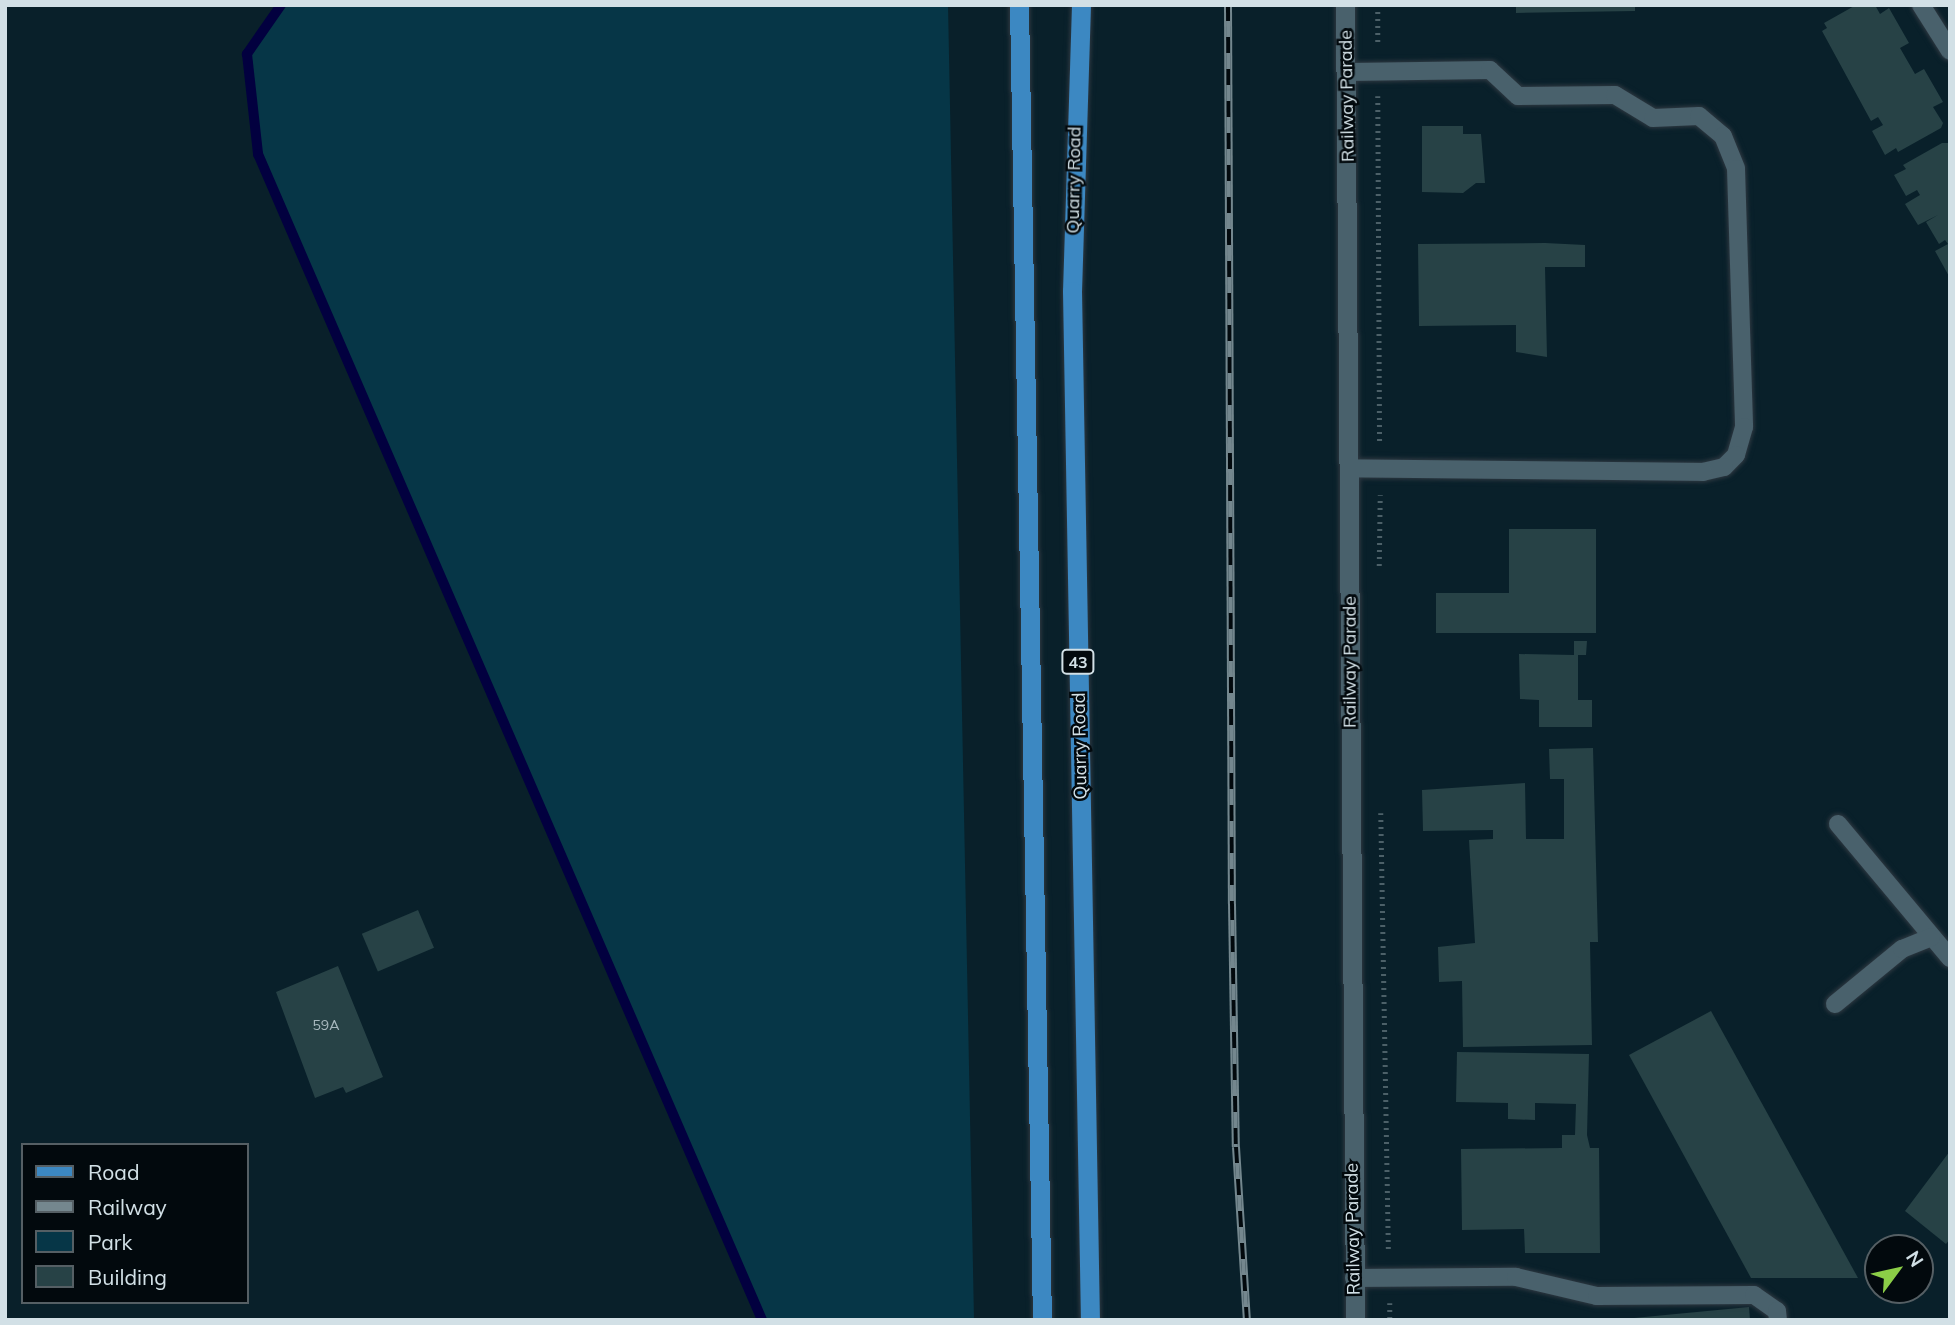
<!DOCTYPE html>
<style>
body{margin:0}
#map{position:relative;width:1955px;height:1325px;overflow:hidden;background:#09202a;font-family:Mulish,sans-serif}
div>[style]{position:absolute}
[style*='--x']{left:calc(var(--x)*1px);top:calc(var(--y)*1px);width:calc(var(--w)*1px);rotate:calc(var(--a)*1deg)}
.green>*{inset:0;background:#063647}
.stream>*{height:10px;margin:-5px;padding:0 5px;transform-origin:5px;border-radius:5px;background:#02003f}
.building>*{inset:0;background:#274246;transform-origin:0 0}
.path>*{height:4.5px;margin-top:-2.25px;transform-origin:0;background:repeating-linear-gradient(90deg,#4c6068 0 2px,transparent 0 7px)}
.roads{filter:drop-shadow(0 0 2px #2e3841) drop-shadow(0 0 2px #2e3841)}
.service>*{height:18px;margin:-9px;padding:0 9px;transform-origin:9px;border-radius:9px;background:#49616c}
.minor>*{height:19px;margin:-9.5px;padding:0 9.5px;transform-origin:9.5px;border-radius:9.5px;background:#49616c}
.primary>*{height:19px;margin:-9.5px;padding:0 9.5px;transform-origin:9.5px;border-radius:9.5px;background:#3c88c2}
.rail>*{height:8px;margin-top:-4px;transform-origin:0;background:repeating-linear-gradient(90deg,#02090d 0 16px,#74878e 0 32px);box-sizing:border-box;border-block:2px solid #74878e}
span{translate:-50% -50%;white-space:nowrap;text-align:center;line-height:1.15;-webkit-text-stroke:5px #02090d;paint-order:stroke}
.number-label{font-size:14px;color:#a7b8be}
.number-label span{-webkit-text-stroke-width:0}
.shield-label span{padding:2px 5px;background:#02090d;border:2px solid;border-radius:5px;-webkit-text-stroke-width:0}
.shield-label{font-size:16px;color:#d2e0e6;font-weight:700}
.street-label{font-size:18px;color:#d2e0e6}
.frame{position:absolute;inset:0;border:7px solid #d2e0e6;pointer-events:none}
.legend{position:absolute;left:21px;top:1143px;width:228px;height:161px;box-sizing:border-box;background:#02090d;border:2px solid #555f64;margin:0;padding:9px 12px;list-style:none;font-size:21px;color:#d2e0e6}
.legend li{display:flex;align-items:center;gap:14px;height:35px}
.legend b{width:35px;border:2px solid #555f64}
.north{position:absolute;left:1864px;top:1234px;width:70px;height:70px;box-sizing:border-box;background:#02090d;border:2px solid #555f64;border-radius:50%;rotate:57deg;font-size:19px;font-weight:700;line-height:28px;text-align:center;color:#d2e0e6}
.north::after{content:'';display:block;margin:auto;width:24px;height:32px;background:#8bce47;clip-path:polygon(50% 0,100% 100%,50% 72%,0 100%)}
</style>
<div id="map">
<div class="green">
<i style="clip-path:polygon(281px 5px,948px 5px,974px 1320px,762px 1320px,258px 154px,247px 54px)"></i>
</div>
<div class="stream">
<i style="--x:281;--y:5;--w:60;--a:124.8"></i>
<i style="--x:247;--y:54;--w:101;--a:83.7"></i>
<i style="--x:258;--y:154;--w:1270;--a:66.62"></i>
</div>
<div class="building">
<i style="clip-path:polygon(1516px 5px,1635px 5px,1635px 11px,1516px 13px)"></i>
<i style="clip-path:polygon(1856px 5px,1875px 5px,1880px 14px,1889px 8px,1909px 43px,1900px 48px,1915px 74px,1924px 69px,1943px 102px,1933px 107px,1943px 123px,1941px 128px,1898px 152px,1896px 148px,1885px 155px,1872px 131px,1883px 125px,1878px 117px,1871px 121px,1822px 31px,1827px 28px,1824px 23px)"></i>
<i style="clip-path:polygon(1422px 126px,1463px 126px,1463px 134px,1481px 134px,1485px 183px,1476px 183px,1463px 193px,1422px 192px)"></i>
<i style="clip-path:polygon(1942px 143px,1950px 143px,1950px 278px,1935px 251px,1948px 244px,1945px 240px,1939px 244px,1926px 222px,1938px 215px,1918px 225px,1905px 204px,1920px 195px,1917px 190px,1906px 196px,1894px 175px,1906px 169px,1903px 165px)"></i>
<i style="clip-path:polygon(1545px 243px,1585px 245px,1585px 267px,1545px 267px,1547px 357px,1516px 352px,1516px 325px,1419px 326px,1418px 244px)"></i>
<i style="clip-path:polygon(1509px 529px,1596px 529px,1596px 633px,1436px 633px,1436px 593px,1509px 593px)"></i>
<i style="clip-path:polygon(1574px 641px,1587px 641px,1586px 655px,1578px 655px,1578px 700px,1592px 700px,1592px 727px,1539px 727px,1539px 700px,1520px 699px,1519px 654px,1574px 655px)"></i>
<i style="clip-path:polygon(1593px 748px,1598px 942px,1590px 942px,1592px 1045px,1463px 1047px,1462px 981px,1439px 982px,1438px 947px,1475px 943px,1469px 840px,1493px 839px,1493px 830px,1423px 831px,1422px 790px,1525px 783px,1526px 839px,1564px 839px,1564px 779px,1550px 779px,1549px 749px)"></i>
<i style="left:418px;top:910px;width:41px;height:61px;rotate:67deg"></i>
<i style="clip-path:polygon(338px 966px,383px 1077px,346px 1093px,343px 1087px,315px 1098px,276px 992px)"></i>
<i style="clip-path:polygon(1711px 1011px,1858px 1278px,1751px 1278px,1629px 1055px)"></i>
<i style="clip-path:polygon(1457px 1052px,1589px 1054px,1587px 1135px,1590px 1148px,1599px 1148px,1600px 1253px,1525px 1253px,1524px 1229px,1462px 1230px,1461px 1149px,1562px 1148px,1562px 1135px,1575px 1135px,1576px 1104px,1535px 1103px,1535px 1120px,1508px 1119px,1508px 1103px,1456px 1102px)"></i>
<i style="clip-path:polygon(1950px 1151px,1950px 1239px,1946px 1244px,1905px 1211px)"></i>
<i style="clip-path:polygon(1749px 1307px,1750px 1320px,1635px 1320px,1634px 1318px)"></i>
</div>
<div class="path">
<i style="--x:1378;--y:5;--w:40;--a:90"></i>
<i style="--x:1378;--y:96;--w:348;--a:89.7"></i>
<i style="--x:1379;--y:566;--w:71;--a:-89.2"></i>
<i style="--x:1381;--y:813;--w:439;--a:89"></i>
<i style="--x:1390;--y:1303;--w:17;--a:90"></i>
</div>
<div class="roads">
<div class="service">
<i style="--x:1921;--y:5;--w:54;--a:57.8"></i>
<i style="--x:1348;--y:72;--w:142;--a:-0.8"></i>
<i style="--x:1490;--y:70;--w:38;--a:43"></i>
<i style="--x:1518;--y:96;--w:97;--a:-0.6"></i>
<i style="--x:1615;--y:95;--w:44;--a:31.2"></i>
<i style="--x:1653;--y:118;--w:46;--a:-2.5"></i>
<i style="--x:1699;--y:116;--w:31;--a:40"></i>
<i style="--x:1723;--y:136;--w:35;--a:68"></i>
<i style="--x:1736;--y:169;--w:258;--a:88.2"></i>
<i style="--x:1744;--y:427;--w:29;--a:106"></i>
<i style="--x:1736;--y:455;--w:17;--a:135"></i>
<i style="--x:1724;--y:467;--w:22;--a:167"></i>
<i style="--x:1703;--y:472;--w:353;--a:-179.4"></i>
<i style="--x:1838;--y:824;--w:175;--a:50.1"></i>
<i style="--x:1835;--y:1004;--w:87;--a:-39.4"></i>
<i style="--x:1902;--y:949;--w:31;--a:-22"></i>
<i style="--x:1354;--y:1278;--w:162;--a:-0.4"></i>
<i style="--x:1516;--y:1277;--w:83;--a:13.2"></i>
<i style="--x:1597;--y:1296;--w:157;--a:-0.4"></i>
<i style="--x:1754;--y:1295;--w:28;--a:35"></i>
<i style="--x:1777;--y:1311;--w:9;--a:84"></i>
</div>
<div class="minor">
<i style="--x:1345;--y:5;--w:1315;--a:89.56"></i>
</div>
<div class="primary">
<i style="--x:1019;--y:5;--w:1315;--a:89"></i>
<i style="--x:1081;--y:5;--w:286;--a:91.8"></i>
<i style="--x:1072;--y:291;--w:1029;--a:89"></i>
</div>
</div>
<div class="rail">
<i style="--x:1228;--y:5;--w:899;--a:89.75"></i>
<i style="--x:1232;--y:904;--w:243;--a:89.1"></i>
<i style="--x:1236;--y:1147;--w:173;--a:86.4"></i>
</div>
<div class="number-label">
<span style="left:326px;top:1025px">59A</span>
</div>
<div class="shield-label">
<span style="left:1078px;top:662px">43</span>
</div>
<div class="street-label">
<span style="left:1347px;top:96px;rotate:-91deg">Railway Parade</span>
<span style="left:1074px;top:180px;rotate:-89deg">Quarry Road</span>
<span style="left:1350px;top:662px;rotate:-90deg">Railway Parade</span>
<span style="left:1080px;top:746px;rotate:-91deg">Quarry Road</span>
<span style="left:1353px;top:1229px;rotate:-91deg">Railway Parade</span>
</div>
<div class="frame"></div>
<ul class="legend">
<li><b style="height:9px;background:#3c88c2"></b>Road</li>
<li><b style="height:9px;background:#74878e"></b>Railway</li>
<li><b style="height:19px;background:#063647"></b>Park</li>
<li><b style="height:19px;background:#274246"></b>Building</li>
</ul>
<div class="north">N</div>
</div>
